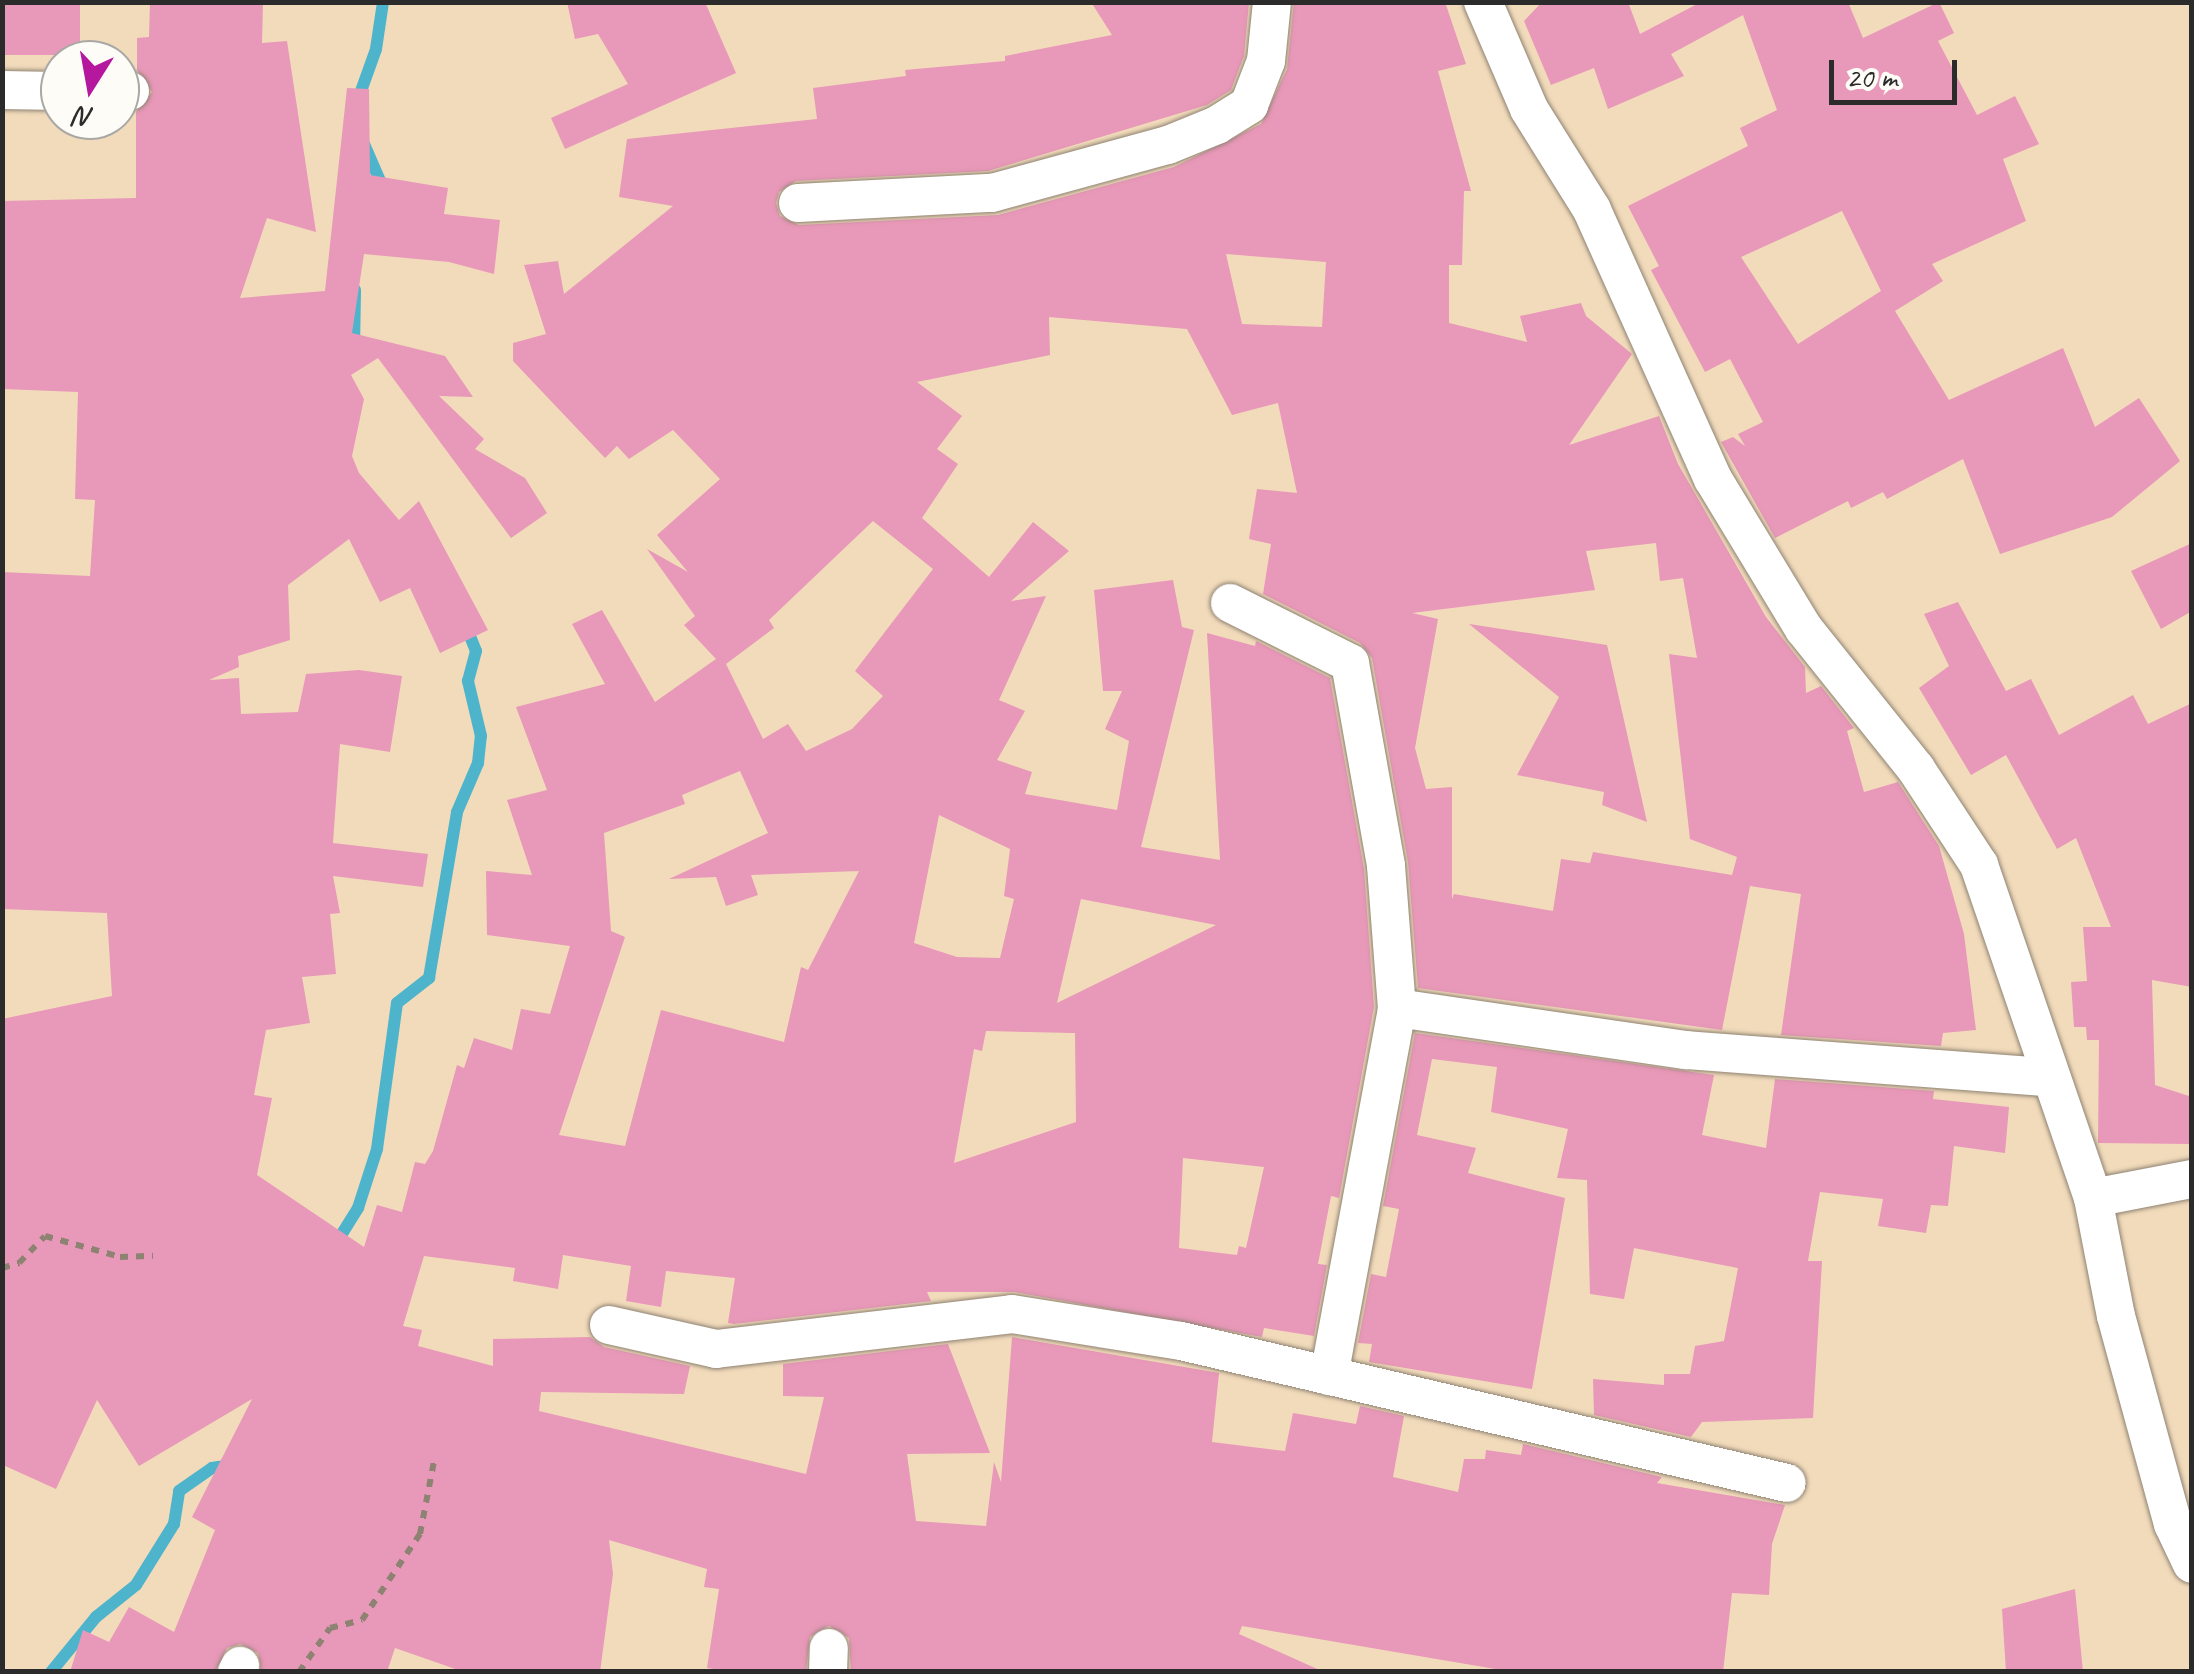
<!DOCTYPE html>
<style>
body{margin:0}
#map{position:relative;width:2194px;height:1674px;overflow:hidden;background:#f2dbbb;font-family:Caveat,sans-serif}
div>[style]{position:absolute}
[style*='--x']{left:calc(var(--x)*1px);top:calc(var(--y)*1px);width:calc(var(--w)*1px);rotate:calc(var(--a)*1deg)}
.stream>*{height:12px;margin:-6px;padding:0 6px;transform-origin:6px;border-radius:6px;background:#4eb4cc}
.building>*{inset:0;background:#e898b8;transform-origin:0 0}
.path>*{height:6px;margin-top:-3px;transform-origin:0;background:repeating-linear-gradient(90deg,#8e8373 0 8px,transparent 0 16px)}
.roads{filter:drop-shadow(0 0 2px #8e8373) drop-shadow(0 0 2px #8e8373)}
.minor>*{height:38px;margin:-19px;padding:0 19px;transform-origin:19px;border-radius:19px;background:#fff}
span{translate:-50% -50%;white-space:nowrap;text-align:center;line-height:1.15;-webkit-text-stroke:9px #fdfcf7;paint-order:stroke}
.frame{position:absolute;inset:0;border:5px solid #2b2b2b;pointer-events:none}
.north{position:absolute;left:40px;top:40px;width:100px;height:100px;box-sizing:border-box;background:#fdfcf7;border:2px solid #a9a8a5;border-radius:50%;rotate:191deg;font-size:28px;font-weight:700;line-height:40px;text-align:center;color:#2b2b2b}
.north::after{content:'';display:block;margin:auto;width:35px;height:45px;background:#b5179e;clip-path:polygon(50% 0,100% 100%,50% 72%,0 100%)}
.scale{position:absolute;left:1829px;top:60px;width:128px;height:45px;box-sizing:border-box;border:5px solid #2b2b2b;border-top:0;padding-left:12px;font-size:30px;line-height:35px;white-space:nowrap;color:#2b2b2b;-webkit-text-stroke:8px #fdfcf7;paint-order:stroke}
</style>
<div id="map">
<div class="stream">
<i style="--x:356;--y:105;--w:59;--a:-70.3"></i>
<i style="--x:376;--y:49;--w:48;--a:-81.5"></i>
<i style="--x:364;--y:144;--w:50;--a:66.5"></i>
<i style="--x:354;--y:349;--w:59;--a:-89"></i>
<i style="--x:335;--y:1245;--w:44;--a:-58.1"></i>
<i style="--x:358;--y:1208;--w:62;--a:-72.1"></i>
<i style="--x:377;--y:1149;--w:147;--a:-82.2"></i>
<i style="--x:397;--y:1003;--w:41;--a:-38"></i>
<i style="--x:429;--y:978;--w:168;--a:-80.4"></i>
<i style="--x:457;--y:812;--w:53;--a:-66.8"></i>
<i style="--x:478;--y:763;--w:27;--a:-84"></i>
<i style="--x:481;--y:736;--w:57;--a:-103.3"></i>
<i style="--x:468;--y:681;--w:31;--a:-75"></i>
<i style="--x:476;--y:651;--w:27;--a:-112"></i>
<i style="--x:51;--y:1672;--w:71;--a:-50.7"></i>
<i style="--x:96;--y:1617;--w:51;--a:-38.7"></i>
<i style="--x:136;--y:1585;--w:72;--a:-58.1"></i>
<i style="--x:174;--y:1524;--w:33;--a:-81"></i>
<i style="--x:179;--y:1491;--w:40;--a:-34.9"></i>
<i style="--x:212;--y:1468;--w:20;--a:-9"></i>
</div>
<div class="building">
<i style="left:4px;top:2px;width:76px;height:53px"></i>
<i style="clip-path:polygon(evenodd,150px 2px,263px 2px,262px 43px,287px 41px,316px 232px,267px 218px,240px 298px,325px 291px,347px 88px,369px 89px,370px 175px,448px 188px,444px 214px,500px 220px,494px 274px,449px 262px,364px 254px,352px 333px,445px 356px,473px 397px,439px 396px,484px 439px,475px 449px,525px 478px,547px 513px,511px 538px,378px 358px,351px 375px,364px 399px,352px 456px,359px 473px,399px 520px,419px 501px,488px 630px,440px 653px,410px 588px,380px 602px,349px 539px,288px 585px,290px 640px,238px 656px,239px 667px,209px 680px,239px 678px,241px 714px,298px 712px,306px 674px,359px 670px,402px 676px,390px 752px,340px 744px,333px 843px,428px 854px,423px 887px,333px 876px,340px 913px,330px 914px,336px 974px,302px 977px,310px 1023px,266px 1030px,254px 1095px,272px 1098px,257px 1175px,364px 1247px,377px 1205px,402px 1212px,415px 1162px,425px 1164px,433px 1151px,457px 1065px,464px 1068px,474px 1038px,512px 1050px,521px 1009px,550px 1014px,570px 946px,487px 935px,486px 871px,532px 875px,507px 800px,547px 790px,516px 707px,605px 684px,572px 624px,602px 610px,655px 702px,716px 659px,684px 625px,695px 616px,647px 549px,688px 572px,657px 535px,720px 479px,673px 430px,629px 459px,617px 446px,605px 458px,513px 361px,513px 343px,546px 334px,524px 265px,558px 261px,564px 294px,673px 206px,619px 197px,627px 139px,817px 119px,813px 88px,906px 76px,905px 70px,1005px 61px,1005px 56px,1112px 35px,1091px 2px,1249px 2px,1244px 56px,1231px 90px,1207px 105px,988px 171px,796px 181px,779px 192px,776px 203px,780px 216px,799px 225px,998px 215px,1174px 167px,1261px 124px,1287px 69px,1294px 2px,1445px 2px,1466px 64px,1438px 71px,1471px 191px,1464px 191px,1462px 265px,1449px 265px,1449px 323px,1527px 342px,1520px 316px,1581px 303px,1586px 316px,1632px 354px,1569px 445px,1659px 416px,1678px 464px,1766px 617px,1805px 667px,1806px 693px,1821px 686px,1854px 728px,1847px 731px,1864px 792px,1898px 782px,1939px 846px,1964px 934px,1976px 1030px,1943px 1033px,1941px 1046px,1781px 1035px,1801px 894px,1750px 886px,1722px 1030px,1418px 988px,1408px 862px,1372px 658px,1360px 643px,1263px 594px,1271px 544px,1249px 539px,1257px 489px,1297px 493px,1278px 403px,1232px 415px,1187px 329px,1049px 317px,1050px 355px,917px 382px,962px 416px,937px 449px,958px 464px,922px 518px,989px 577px,1033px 522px,1069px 551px,1011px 601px,1046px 596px,999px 700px,1025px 711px,997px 760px,1032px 772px,1025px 794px,1117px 810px,1129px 741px,1105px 729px,1122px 691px,1103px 691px,1094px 590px,1173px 580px,1182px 627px,1194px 630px,1141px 847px,1220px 860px,1207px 633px,1255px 646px,1256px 641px,1330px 678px,1364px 869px,1374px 1007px,1339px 1198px,1331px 1196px,1318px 1264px,1327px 1265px,1314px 1336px,1264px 1328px,1262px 1337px,1015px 1292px,927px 1292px,931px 1301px,734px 1324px,728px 1323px,735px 1278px,666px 1271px,661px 1307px,626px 1301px,631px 1266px,563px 1255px,558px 1289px,513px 1281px,515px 1268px,424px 1256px,403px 1326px,422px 1330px,418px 1346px,493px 1366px,493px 1339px,590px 1337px,604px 1347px,690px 1366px,684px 1394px,541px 1392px,539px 1411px,806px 1474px,824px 1397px,783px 1396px,783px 1364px,948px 1344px,990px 1453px,907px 1454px,916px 1521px,986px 1526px,994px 1462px,1001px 1482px,1012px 1337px,1219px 1373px,1212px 1442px,1285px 1451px,1293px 1413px,1356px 1424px,1360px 1406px,1404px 1416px,1393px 1477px,1458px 1492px,1464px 1459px,1485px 1459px,1486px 1450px,1521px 1455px,1523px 1444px,1662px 1477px,1657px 1483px,1785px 1505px,1772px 1544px,1769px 1595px,1732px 1593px,1723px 1672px,1513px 1672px,1242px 1626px,1239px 1634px,1324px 1672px,851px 1672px,849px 1638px,829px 1626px,810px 1637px,806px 1672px,735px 1672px,707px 1668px,719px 1589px,704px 1587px,707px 1569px,609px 1540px,613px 1574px,600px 1672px,464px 1672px,395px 1648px,387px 1672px,261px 1672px,258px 1653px,240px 1644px,227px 1648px,215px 1672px,70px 1672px,83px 1630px,109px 1642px,129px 1607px,174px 1632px,215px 1530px,192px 1517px,252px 1399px,139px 1466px,97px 1400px,56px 1489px,3px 1465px,2px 1019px,112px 996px,107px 913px,2px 909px,2px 572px,90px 576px,95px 500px,75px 499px,78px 392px,3px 389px,2px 201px,136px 198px,136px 112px,152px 92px,137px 70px,137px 38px,149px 37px,150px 2px,1226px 254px,1326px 262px,1322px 327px,1242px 324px,1226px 254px,150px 2px,873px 521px,933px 569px,855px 671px,883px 696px,852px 729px,806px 751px,788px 724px,763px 739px,726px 664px,774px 628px,769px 620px,873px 521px,150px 2px,1656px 543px,1660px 581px,1683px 578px,1697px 658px,1669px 654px,1690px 839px,1737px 857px,1732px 875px,1593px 852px,1590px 863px,1561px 859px,1553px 911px,1454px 894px,1452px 899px,1452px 787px,1426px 789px,1415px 748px,1438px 619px,1412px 613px,1595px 590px,1586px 551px,1656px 543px,150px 2px,740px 771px,768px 833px,669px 879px,716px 877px,726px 906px,758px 895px,751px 875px,859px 871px,808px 970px,801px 967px,784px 1042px,661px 1010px,625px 1146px,559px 1135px,625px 937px,611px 931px,604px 833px,685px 804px,682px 795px,740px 771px,150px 2px,939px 815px,1010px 849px,1004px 896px,1014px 899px,1000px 958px,957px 957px,914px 943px,939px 815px,150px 2px,1081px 899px,1216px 925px,1057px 1003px,1081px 899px,150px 2px,986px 1031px,1075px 1033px,1076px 1122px,954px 1163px,974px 1049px,982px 1051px,986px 1031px,150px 2px,1183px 1158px,1264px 1167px,1246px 1248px,1239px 1246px,1237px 1255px,1179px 1248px,1183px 1158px)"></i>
<i style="clip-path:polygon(567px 2px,705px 2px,736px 73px,565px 149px,551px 118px,628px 84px,598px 34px,575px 39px)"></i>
<i style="clip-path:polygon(evenodd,1542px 2px,1628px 2px,1640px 34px,1701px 2px,1848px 2px,1863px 38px,1939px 2px,1954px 33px,1938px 41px,1977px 115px,2015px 96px,2039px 144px,2003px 159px,2026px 221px,1932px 264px,1943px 281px,1895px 311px,1949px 400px,2063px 348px,2095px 427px,2139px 398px,2180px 461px,2112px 517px,2000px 554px,1963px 459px,1887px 499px,1883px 492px,1851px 508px,1848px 501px,1775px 538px,1721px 442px,1733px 437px,1745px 446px,1738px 434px,1763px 422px,1730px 359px,1705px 372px,1651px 270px,1659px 266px,1628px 206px,1748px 146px,1740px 128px,1777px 110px,1743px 15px,1671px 54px,1684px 76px,1608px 109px,1594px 68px,1551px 85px,1524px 21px,1542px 2px,1842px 211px,1881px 291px,1798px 344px,1741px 257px,1842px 211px)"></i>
<i style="clip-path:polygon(2192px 543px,2192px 611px,2161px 629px,2131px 571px)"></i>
<i style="clip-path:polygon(1958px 602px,2006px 691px,2031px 679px,2059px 735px,2133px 695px,2148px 724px,2192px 703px,2192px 987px,2152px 980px,2155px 1085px,2192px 1097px,2192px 1144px,2098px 1143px,2099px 1040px,2087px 1040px,2086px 1027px,2074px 1027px,2071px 982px,2087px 981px,2083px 927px,2111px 927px,2076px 838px,2057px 849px,2006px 755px,1971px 775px,1919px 688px,1949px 666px,1924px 614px)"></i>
<i style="clip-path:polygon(1469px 624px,1607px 645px,1647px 822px,1602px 805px,1604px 792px,1517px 775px,1559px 697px)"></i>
<i style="clip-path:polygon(1415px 1033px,1714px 1075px,1702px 1135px,1766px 1148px,1775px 1079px,1934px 1091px,1933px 1099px,2009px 1107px,2005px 1153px,1954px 1146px,1948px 1206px,1931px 1205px,1926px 1233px,1878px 1226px,1883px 1199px,1820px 1192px,1808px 1261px,1822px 1261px,1813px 1418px,1702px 1422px,1691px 1437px,1594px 1415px,1593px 1379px,1664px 1385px,1664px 1374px,1690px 1374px,1695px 1346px,1724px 1341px,1738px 1268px,1634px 1248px,1624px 1299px,1590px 1294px,1587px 1180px,1557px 1178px,1568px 1129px,1491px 1112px,1497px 1067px,1432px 1059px,1417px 1135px,1476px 1148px,1468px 1173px,1565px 1198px,1532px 1389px,1369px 1362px,1372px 1344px,1358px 1343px,1371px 1274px,1386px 1277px,1399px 1209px,1383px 1206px)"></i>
<i style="clip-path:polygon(2075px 1589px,2083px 1672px,2006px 1672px,2002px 1609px)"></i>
</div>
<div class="path">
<i style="--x:2;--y:1268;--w:18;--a:-16"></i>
<i style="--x:19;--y:1263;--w:37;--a:-46"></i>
<i style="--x:45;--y:1236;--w:78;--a:15.6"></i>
<i style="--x:120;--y:1257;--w:33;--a:-2"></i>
<i style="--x:299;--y:1672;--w:54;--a:-54.8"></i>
<i style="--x:330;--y:1628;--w:33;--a:-14"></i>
<i style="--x:362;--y:1620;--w:104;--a:-56"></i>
<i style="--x:420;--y:1534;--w:79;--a:-79.1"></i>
</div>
<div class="roads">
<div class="minor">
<i style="--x:1483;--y:2;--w:116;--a:66.7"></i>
<i style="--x:1529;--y:109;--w:119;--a:58"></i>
<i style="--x:1592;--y:210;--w:295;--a:65.8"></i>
<i style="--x:1713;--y:479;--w:175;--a:58.8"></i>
<i style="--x:1804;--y:629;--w:179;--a:51.3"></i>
<i style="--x:1916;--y:769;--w:115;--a:56.7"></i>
<i style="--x:1979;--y:865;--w:352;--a:71.1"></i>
<i style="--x:2093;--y:1198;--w:120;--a:79"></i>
<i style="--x:2116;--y:1316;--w:216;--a:74.7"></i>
<i style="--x:2173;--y:1524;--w:44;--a:64.6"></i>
<i style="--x:2;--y:90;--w:58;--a:1"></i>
<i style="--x:120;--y:91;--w:10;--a:0"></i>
<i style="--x:798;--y:203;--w:194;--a:-3"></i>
<i style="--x:992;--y:193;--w:182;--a:-15.3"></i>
<i style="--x:1168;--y:145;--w:53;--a:-22.2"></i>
<i style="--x:1217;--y:125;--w:38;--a:-32"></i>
<i style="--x:1249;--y:105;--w:47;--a:-68.9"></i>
<i style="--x:1266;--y:61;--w:59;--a:-84.2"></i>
<i style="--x:1230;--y:603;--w:134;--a:26.6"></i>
<i style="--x:1350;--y:663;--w:206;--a:79.9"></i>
<i style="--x:1386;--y:866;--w:142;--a:85.6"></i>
<i style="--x:2093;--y:1198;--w:101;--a:-10.9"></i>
<i style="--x:609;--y:1325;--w:110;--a:12.6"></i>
<i style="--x:716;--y:1349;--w:298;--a:-6.7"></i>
<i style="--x:1012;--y:1314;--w:171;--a:9.1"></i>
<i style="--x:1181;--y:1341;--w:622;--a:13.19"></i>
<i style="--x:1329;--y:1376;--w:374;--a:-79.5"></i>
<i style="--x:1397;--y:1008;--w:292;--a:8.3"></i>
<i style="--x:1686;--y:1050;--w:364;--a:4.3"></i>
<i style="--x:237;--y:1672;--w:7;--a:-63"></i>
<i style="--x:828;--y:1672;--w:24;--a:-88"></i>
</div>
</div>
<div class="frame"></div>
<div class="north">N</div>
<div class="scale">20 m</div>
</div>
